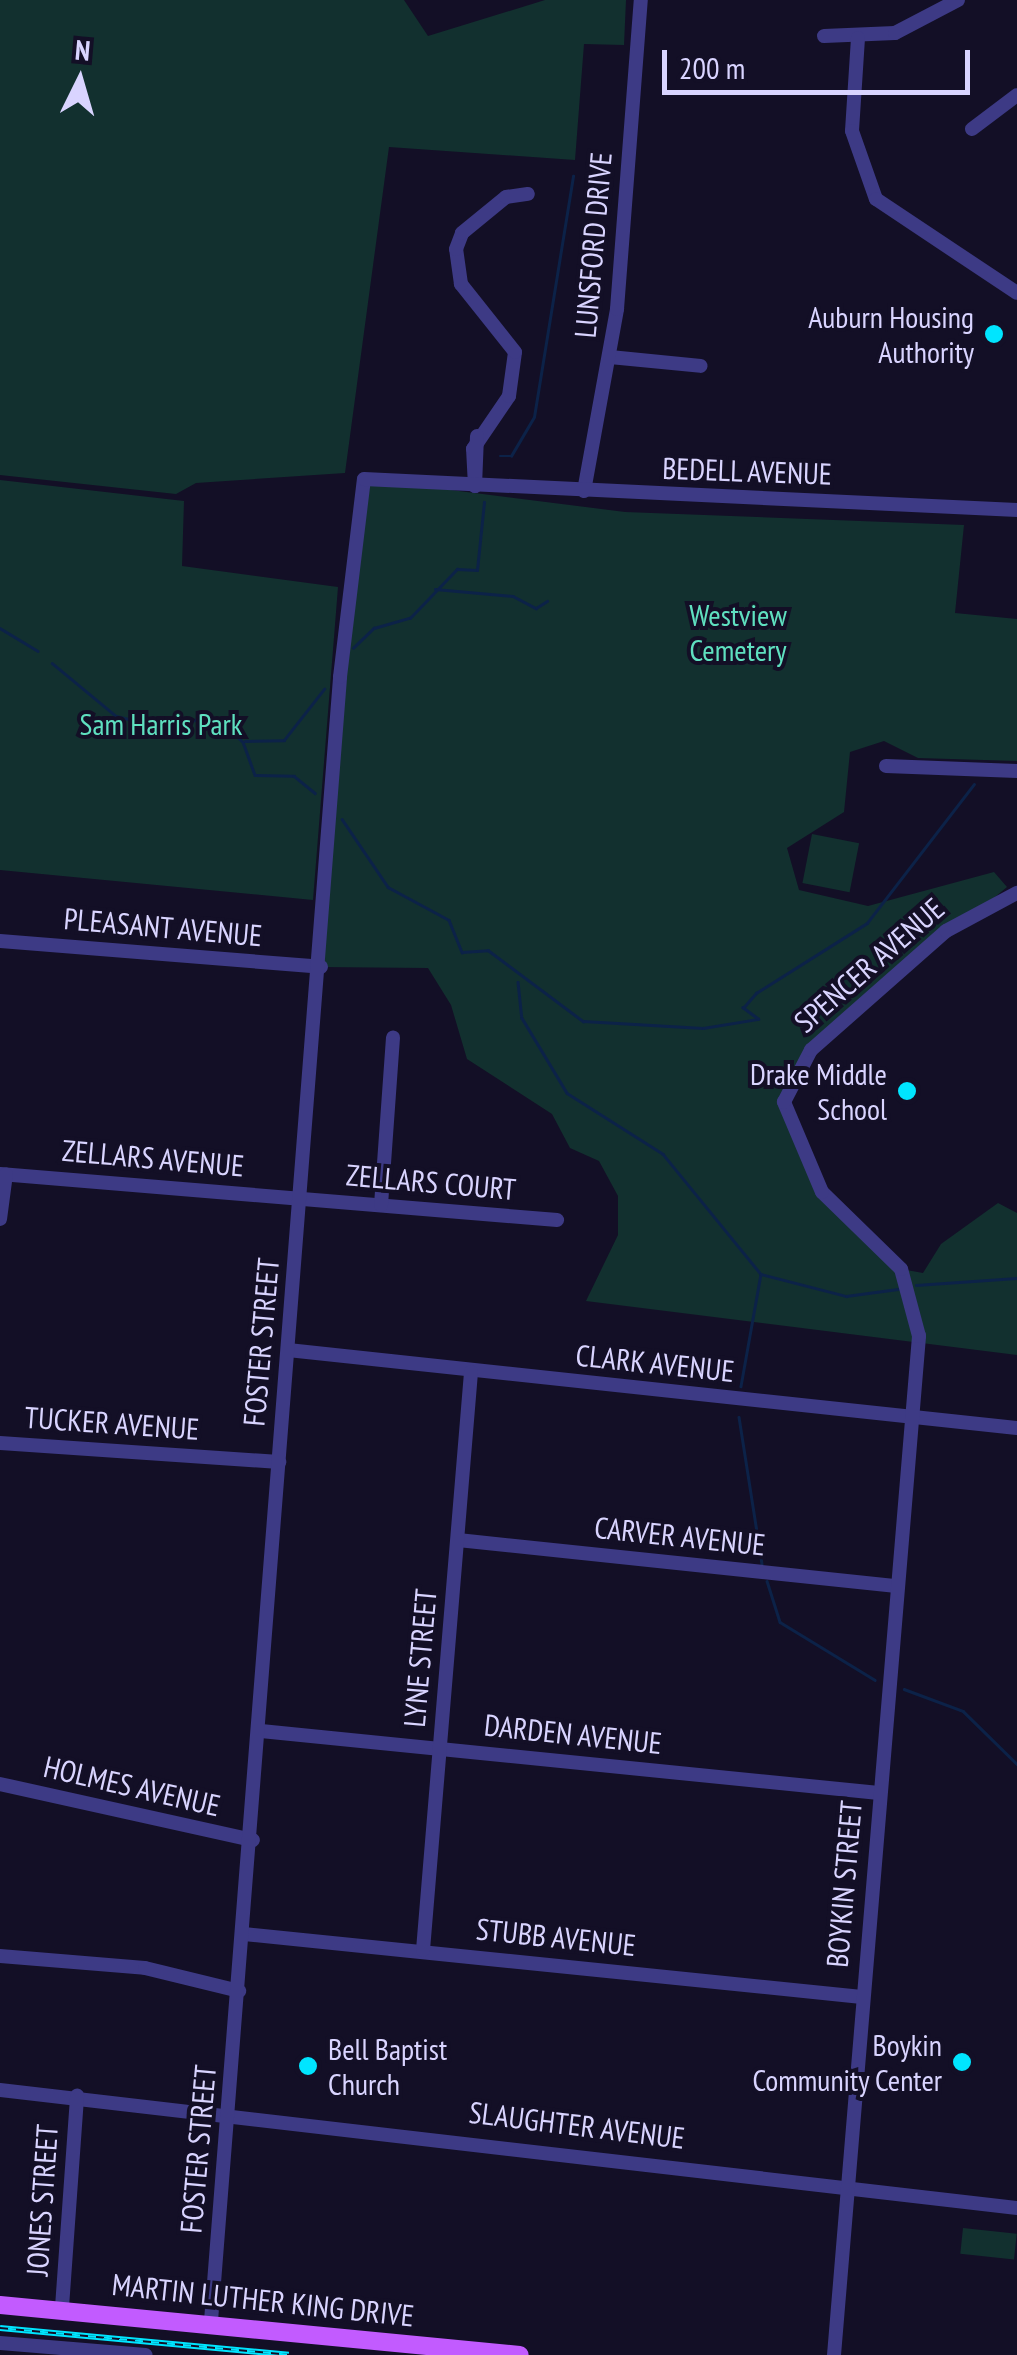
<!DOCTYPE html>
<style>
body{margin:0}
#map{position:relative;width:1017px;height:2355px;overflow:hidden;background:#130f26;font-family:"PT Sans Narrow",sans-serif}
div>[style]{position:absolute}
[style*='--x']{left:calc(var(--x)*1px);top:calc(var(--y)*1px);width:calc(var(--w)*1px);rotate:calc(var(--a)*1deg)}
.green>*{inset:0;background:#12302f;transform-origin:0 0}
.stream>*{height:2.5px;margin:-1.25px;padding:0 1.25px;transform-origin:1.25px;border-radius:1.25px;background:#0c2248}
.minor>*{height:14px;margin:-7px;padding:0 7px;transform-origin:7px;border-radius:7px;background:#3d3a85}
.major>*{height:18px;margin:-9px;padding:0 9px;transform-origin:9px;border-radius:9px;background:#c25bff}
.rail>*{height:6px;margin-top:-3px;transform-origin:0;background:repeating-linear-gradient(90deg,#130f26 0 8px,#00e5ff 0 16px);box-sizing:border-box;border-block:2px solid #00e5ff}
.dots>*{width:28px;height:28px;translate:-50% -50%;box-sizing:border-box;border:5px solid #130f26;border-radius:50%}
span{translate:-50% -50%;white-space:nowrap;text-align:center;line-height:1.15;-webkit-text-stroke:8px #130f26;paint-order:stroke}
.street-label{font-size:30px;color:#d9d4ff}
.poi-label{font-size:30px;color:#d9d4ff}
.right{translate:-100% -50%;text-align:right}
.left{translate:0 -50%;text-align:left}
.park-label{font-size:30px;color:#5fe0c0}
.north{position:absolute;left:30px;top:30px;width:100px;height:100px;-webkit-text-stroke:8px #130f26;paint-order:stroke;rotate:5deg;font-size:28px;font-weight:700;line-height:40px;text-align:center;color:#d9d4ff}
.north::after{content:'';display:block;margin:auto;width:35px;height:45px;background:#d9d4ff;clip-path:polygon(50% 0,100% 100%,50% 72%,0 100%)}
.scale{position:absolute;left:662px;top:50px;width:308px;height:45px;box-sizing:border-box;border:5px solid #d9d4ff;border-top:0;padding-left:12px;font-size:30px;line-height:35px;white-space:nowrap;color:#d9d4ff;-webkit-text-stroke:8px #130f26;paint-order:stroke}
</style>
<div id="map">
<div class="green">
<i style="clip-path:polygon(0 0,404px 0,428px 36px,545px 0,626px 0,624px 45px,584px 44px,575px 160px,389px 147px,345px 473px,196px 483px,176px 494px,0 475px)"></i>
<i style="clip-path:polygon(364px 479px,625px 512px,964px 525px,955px 613px,1017px 619px,1017px 761px,918px 758px,884px 741px,850px 752px,844px 812px,787px 848px,799px 890px,868px 906px,994px 872px,1007px 887px,811px 1050px,784px 1102px,822px 1192px,901px 1269px,923px 1273px,941px 1244px,998px 1203px,1017px 1213px,1017px 1355px,586px 1301px,618px 1235px,618px 1196px,599px 1161px,570px 1148px,552px 1114px,467px 1059px,451px 1005px,428px 968px,321px 967px)"></i>
<i style="clip-path:polygon(0 480px,184px 501px,182px 566px,338px 587px,313px 900px,0 870px)"></i>
<i style="left:812px;top:834px;width:48px;height:50px;rotate:11deg"></i>
<i style="left:963px;top:2228px;width:54px;height:26px;rotate:6deg"></i>
</div>
<div class="stream">
<i style="--x:500;--y:456;--w:11;--a:0"></i>
<i style="--x:511;--y:456;--w:45;--a:-59.5"></i>
<i style="--x:534;--y:417;--w:244;--a:-80.8"></i>
<i style="--x:435;--y:589;--w:78;--a:5.1"></i>
<i style="--x:513;--y:596;--w:26;--a:28"></i>
<i style="--x:536;--y:608;--w:13;--a:-32"></i>
<i style="--x:0;--y:628;--w:44;--a:31.2"></i>
<i style="--x:353;--y:648;--w:29;--a:-44"></i>
<i style="--x:374;--y:628;--w:37;--a:-16"></i>
<i style="--x:410;--y:618;--w:68;--a:-46.2"></i>
<i style="--x:457;--y:569;--w:20;--a:3"></i>
<i style="--x:477;--y:570;--w:68;--a:-84.1"></i>
<i style="--x:52;--y:663;--w:83;--a:39.6"></i>
<i style="--x:116;--y:716;--w:60;--a:13.6"></i>
<i style="--x:174;--y:730;--w:32;--a:-26"></i>
<i style="--x:203;--y:716;--w:20;--a:20"></i>
<i style="--x:222;--y:723;--w:28;--a:42"></i>
<i style="--x:243;--y:742;--w:35;--a:70"></i>
<i style="--x:255;--y:775;--w:39;--a:1"></i>
<i style="--x:294;--y:776;--w:27;--a:39"></i>
<i style="--x:245;--y:741;--w:39;--a:-1"></i>
<i style="--x:284;--y:740;--w:65;--a:-51.9"></i>
<i style="--x:342;--y:819;--w:82;--a:55.9"></i>
<i style="--x:388;--y:887;--w:69;--a:28.4"></i>
<i style="--x:449;--y:920;--w:35;--a:68"></i>
<i style="--x:462;--y:952;--w:26;--a:-4"></i>
<i style="--x:488;--y:950;--w:119;--a:36.8"></i>
<i style="--x:583;--y:1021;--w:120;--a:3.3"></i>
<i style="--x:703;--y:1028;--w:56;--a:-9.3"></i>
<i style="--x:758;--y:1019;--w:19;--a:-144"></i>
<i style="--x:743;--y:1008;--w:20;--a:-49"></i>
<i style="--x:756;--y:993;--w:131;--a:-32.2"></i>
<i style="--x:867;--y:923;--w:175;--a:-52.4"></i>
<i style="--x:518;--y:982;--w:36;--a:84"></i>
<i style="--x:522;--y:1018;--w:87;--a:59"></i>
<i style="--x:567;--y:1093;--w:114;--a:32.4"></i>
<i style="--x:663;--y:1154;--w:155;--a:50.8"></i>
<i style="--x:761;--y:1274;--w:114;--a:100.1"></i>
<i style="--x:761;--y:1274;--w:88;--a:14.5"></i>
<i style="--x:846;--y:1296;--w:52;--a:-7.7"></i>
<i style="--x:916;--y:1285;--w:101;--a:-4"></i>
<i style="--x:739;--y:1417;--w:149;--a:81.1"></i>
<i style="--x:767;--y:1581;--w:43;--a:72.4"></i>
<i style="--x:780;--y:1622;--w:111;--a:31.4"></i>
<i style="--x:904;--y:1689;--w:63;--a:20.4"></i>
<i style="--x:963;--y:1711;--w:76;--a:44.5"></i>
</div>
<div class="minor">
<i style="--x:824;--y:36;--w:71;--a:-2.4"></i>
<i style="--x:895;--y:33;--w:71;--a:-27.6"></i>
<i style="--x:858;--y:38;--w:93;--a:93.7"></i>
<i style="--x:852;--y:131;--w:72;--a:70.6"></i>
<i style="--x:876;--y:199;--w:169;--a:33.7"></i>
<i style="--x:972;--y:129;--w:56;--a:-37.1"></i>
<i style="--x:610;--y:357;--w:91;--a:5.6"></i>
<i style="--x:475;--y:486;--w:37;--a:-93"></i>
<i style="--x:473;--y:449;--w:64;--a:-55.8"></i>
<i style="--x:509;--y:396;--w:44;--a:-82.2"></i>
<i style="--x:515;--y:352;--w:87;--a:-128.5"></i>
<i style="--x:461;--y:284;--w:35;--a:-98"></i>
<i style="--x:456;--y:249;--w:17;--a:-69"></i>
<i style="--x:462;--y:233;--w:57;--a:-39.3"></i>
<i style="--x:506;--y:197;--w:22;--a:-8"></i>
<i style="--x:475;--y:486;--w:50;--a:-87.7"></i>
<i style="--x:584;--y:491;--w:185;--a:-79.7"></i>
<i style="--x:617;--y:309;--w:310;--a:-85.6"></i>
<i style="--x:886;--y:766;--w:131;--a:2.2"></i>
<i style="--x:0;--y:941;--w:322;--a:4.6"></i>
<i style="--x:0;--y:1174;--w:559;--a:4.72"></i>
<i style="--x:381;--y:1205;--w:168;--a:-85.9"></i>
<i style="--x:0;--y:1219;--w:45;--a:-82.4"></i>
<i style="--x:288;--y:1350;--w:733;--a:6.11"></i>
<i style="--x:0;--y:1443;--w:280;--a:3.9"></i>
<i style="--x:458;--y:1540;--w:441;--a:6"></i>
<i style="--x:261;--y:1731;--w:621;--a:5.73"></i>
<i style="--x:0;--y:1784;--w:259;--a:12.5"></i>
<i style="--x:244;--y:1934;--w:621;--a:5.82"></i>
<i style="--x:423;--y:1950;--w:580;--a:-85.25"></i>
<i style="--x:0;--y:1956;--w:145;--a:4.7"></i>
<i style="--x:145;--y:1968;--w:97;--a:13.7"></i>
<i style="--x:0;--y:2090;--w:1024;--a:6.62"></i>
<i style="--x:62;--y:2307;--w:212;--a:-85.9"></i>
<i style="--x:211;--y:2321;--w:1649;--a:-85.51"></i>
<i style="--x:340;--y:677;--w:199;--a:-83.1"></i>
<i style="--x:364;--y:479;--w:654;--a:2.72"></i>
<i style="--x:0;--y:2343;--w:146;--a:4.7"></i>
<i style="--x:834;--y:2355;--w:1023;--a:-85.23"></i>
<i style="--x:919;--y:1336;--w:69;--a:-105"></i>
<i style="--x:901;--y:1269;--w:110;--a:-135.7"></i>
<i style="--x:822;--y:1192;--w:98;--a:-112.9"></i>
<i style="--x:784;--y:1102;--w:59;--a:-62.6"></i>
<i style="--x:811;--y:1050;--w:180;--a:-41.4"></i>
<i style="--x:946;--y:931;--w:81;--a:-28.2"></i>
</div>
<div class="major">
<i style="--x:0;--y:2305;--w:522;--a:5.49"></i>
</div>
<div class="rail">
<i style="--x:0;--y:2328;--w:290;--a:5.3"></i>
</div>
<div class="dots">
<i style="left:994px;top:334px;background:#00e5ff"></i>
<i style="left:907px;top:1091px;background:#00e5ff"></i>
<i style="left:962px;top:2062px;background:#00e5ff"></i>
<i style="left:308px;top:2066px;background:#00e5ff"></i>
</div>
<div class="street-label">
<span style="left:593px;top:245px;rotate:-85deg">LUNSFORD DRIVE</span>
<span style="left:747px;top:471px;rotate:2deg">BEDELL AVENUE</span>
<span style="left:163px;top:927px;rotate:5deg">PLEASANT AVENUE</span>
<span style="left:869px;top:965px;rotate:-41deg">SPENCER AVENUE</span>
<span style="left:153px;top:1158px;rotate:5deg">ZELLARS AVENUE</span>
<span style="left:431px;top:1182px;rotate:5deg">ZELLARS COURT</span>
<span style="left:261px;top:1342px;rotate:-85deg">FOSTER STREET</span>
<span style="left:655px;top:1363px;rotate:6deg">CLARK AVENUE</span>
<span style="left:112px;top:1423px;rotate:4deg">TUCKER AVENUE</span>
<span style="left:680px;top:1536px;rotate:6deg">CARVER AVENUE</span>
<span style="left:420px;top:1658px;rotate:-85deg">LYNE STREET</span>
<span style="left:573px;top:1734px;rotate:6deg">DARDEN AVENUE</span>
<span style="left:132px;top:1786px;rotate:13deg">HOLMES AVENUE</span>
<span style="left:844px;top:1884px;rotate:-85deg">BOYKIN STREET</span>
<span style="left:556px;top:1937px;rotate:6deg">STUBB AVENUE</span>
<span style="left:577px;top:2125px;rotate:7deg">SLAUGHTER AVENUE</span>
<span style="left:198px;top:2149px;rotate:-85deg">FOSTER STREET</span>
<span style="left:42px;top:2200px;rotate:-86deg">JONES STREET</span>
<span style="left:263px;top:2300px;rotate:6deg">MARTIN LUTHER KING DRIVE</span>
</div>
<div class="poi-label">
<span class="right" style="left:974px;top:334px">Auburn Housing<br>Authority</span>
<span class="right" style="left:887px;top:1091px">Drake Middle<br>School</span>
<span class="right" style="left:942px;top:2062px">Boykin<br>Community Center</span>
<span class="left" style="left:328px;top:2066px">Bell Baptist<br>Church</span>
</div>
<div class="park-label">
<span style="left:738px;top:632px">Westview<br>Cemetery</span>
<span style="left:161px;top:724px">Sam Harris Park</span>
</div>
<div class="north">N</div>
<div class="scale">200 m</div>
</div>
